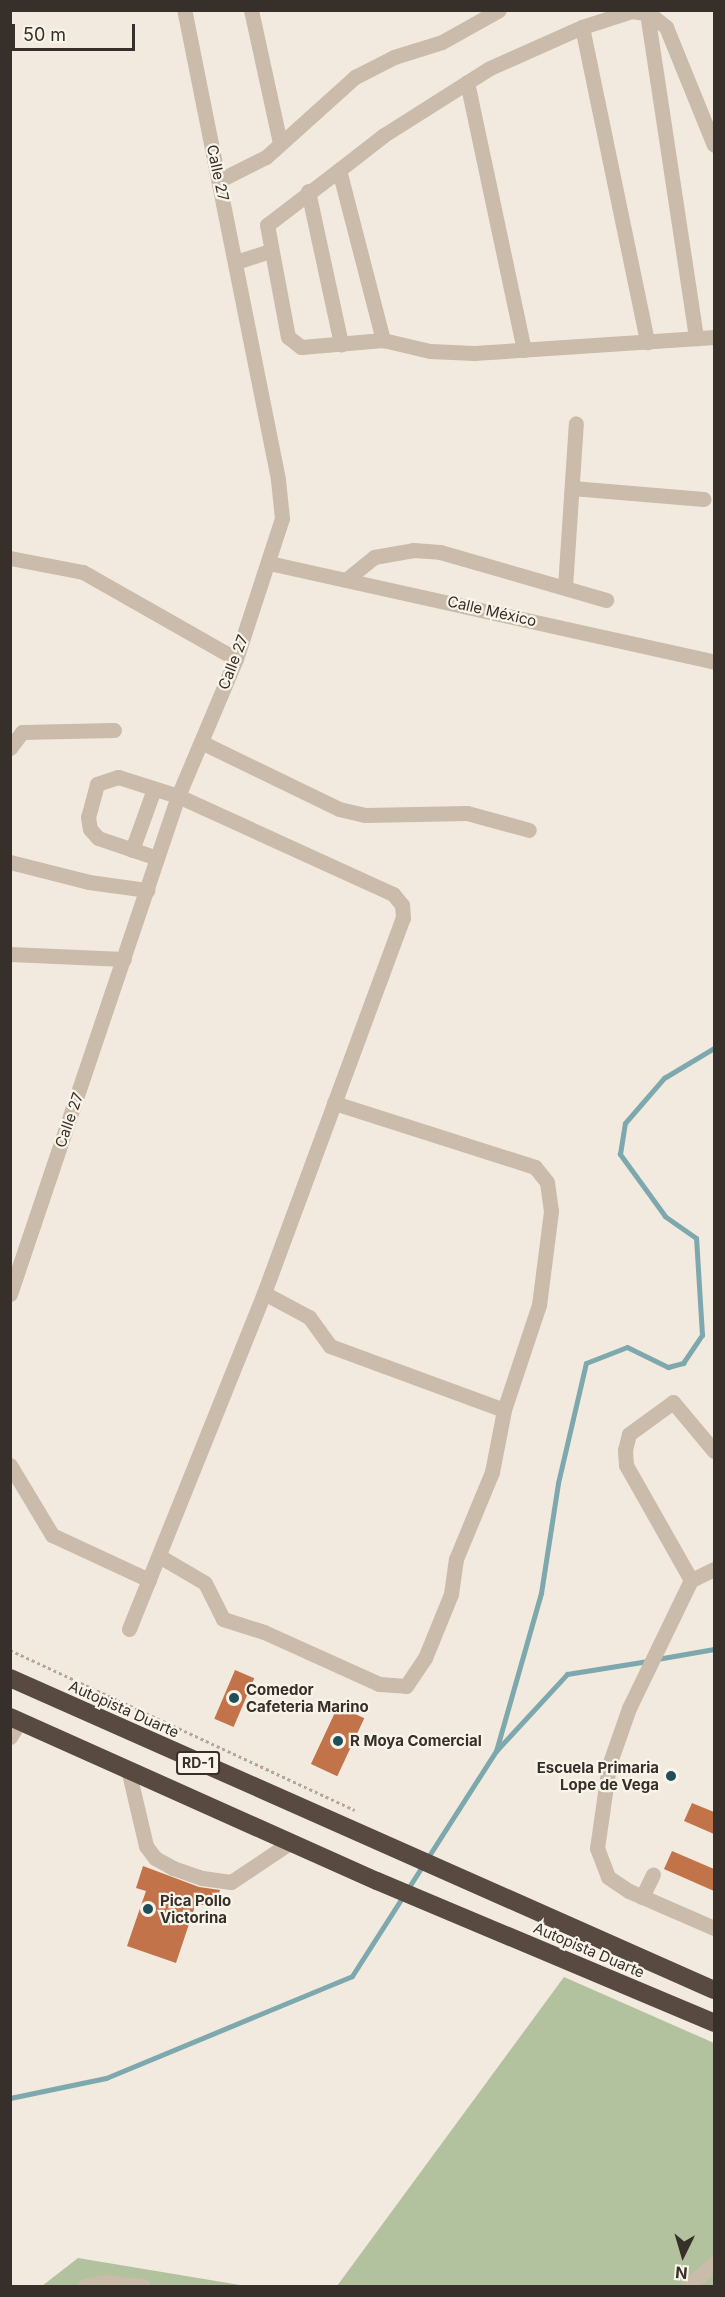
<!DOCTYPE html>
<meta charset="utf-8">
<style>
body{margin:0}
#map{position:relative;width:725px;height:2297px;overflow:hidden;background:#f2eade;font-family:Inter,sans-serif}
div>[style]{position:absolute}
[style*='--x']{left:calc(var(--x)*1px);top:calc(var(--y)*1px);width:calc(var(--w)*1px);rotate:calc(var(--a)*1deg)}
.green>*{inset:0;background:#b2c19e}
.stream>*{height:5px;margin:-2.5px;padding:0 2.5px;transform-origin:2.5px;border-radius:2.5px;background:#7da8ae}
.building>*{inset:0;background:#c3734a;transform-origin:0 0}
.path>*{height:3px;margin-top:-1.5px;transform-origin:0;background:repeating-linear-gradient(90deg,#b6a594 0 3px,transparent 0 6px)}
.minor>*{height:15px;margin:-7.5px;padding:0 7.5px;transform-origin:7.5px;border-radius:7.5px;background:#cabbaa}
.highway>*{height:18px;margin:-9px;padding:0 9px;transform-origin:9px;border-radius:9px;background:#584a40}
.dots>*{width:16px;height:16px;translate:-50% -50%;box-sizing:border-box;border:3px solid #f9f4ea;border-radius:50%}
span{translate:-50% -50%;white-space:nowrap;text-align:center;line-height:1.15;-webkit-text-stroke:4.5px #f9f4ea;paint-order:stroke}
.shield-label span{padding:2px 4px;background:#f9f4ea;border:2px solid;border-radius:4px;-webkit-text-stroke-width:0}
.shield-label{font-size:14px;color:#372f29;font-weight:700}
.street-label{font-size:15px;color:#372f29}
.poi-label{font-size:15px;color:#372f29;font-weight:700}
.left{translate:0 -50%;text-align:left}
.right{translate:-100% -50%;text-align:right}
.frame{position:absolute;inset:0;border:12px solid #372f29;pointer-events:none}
.north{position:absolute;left:653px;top:2225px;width:60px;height:60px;-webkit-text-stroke:4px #f9f4ea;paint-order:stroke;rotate:185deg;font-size:16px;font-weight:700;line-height:24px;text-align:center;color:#372f29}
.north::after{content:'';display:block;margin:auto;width:21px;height:27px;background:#372f29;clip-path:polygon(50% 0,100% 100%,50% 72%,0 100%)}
.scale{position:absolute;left:12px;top:24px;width:123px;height:27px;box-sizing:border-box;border:3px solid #372f29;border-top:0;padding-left:8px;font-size:18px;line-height:21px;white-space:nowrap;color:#372f29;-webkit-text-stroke:4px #f9f4ea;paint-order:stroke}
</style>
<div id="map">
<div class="green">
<i style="clip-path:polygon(564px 1977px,714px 2043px,714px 2286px,337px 2286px)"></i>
<i style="clip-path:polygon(78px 2258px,246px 2286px,42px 2286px)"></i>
</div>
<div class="stream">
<i style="--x:657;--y:1659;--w:58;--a:-10"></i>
<i style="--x:496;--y:1751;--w:164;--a:-74.1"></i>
<i style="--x:541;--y:1593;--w:111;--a:-81.2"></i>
<i style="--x:558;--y:1483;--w:123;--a:-76.9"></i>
<i style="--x:586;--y:1363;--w:44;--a:-21.3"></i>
<i style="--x:627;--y:1347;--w:46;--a:26"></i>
<i style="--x:668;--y:1367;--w:16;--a:-15"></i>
<i style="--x:683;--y:1363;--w:34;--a:-56"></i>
<i style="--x:702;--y:1335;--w:97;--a:-93.5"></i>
<i style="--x:696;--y:1238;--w:38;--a:-145"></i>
<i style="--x:665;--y:1216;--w:77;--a:-126"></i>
<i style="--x:620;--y:1154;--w:31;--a:-81"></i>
<i style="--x:625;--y:1123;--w:60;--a:-49.1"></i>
<i style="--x:664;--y:1078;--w:58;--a:-31"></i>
<i style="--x:10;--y:2098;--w:98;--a:-11.8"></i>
<i style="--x:106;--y:2078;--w:266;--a:-22.5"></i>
<i style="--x:352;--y:1976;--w:267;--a:-57.4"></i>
<i style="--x:496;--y:1751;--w:105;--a:-47.3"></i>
<i style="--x:567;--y:1674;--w:82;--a:-9.1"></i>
</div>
<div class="building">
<i style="left:235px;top:1670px;width:21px;height:53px;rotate:23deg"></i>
<i style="left:338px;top:1706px;width:29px;height:64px;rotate:25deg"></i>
<i style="clip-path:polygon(692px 1803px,714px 1812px,714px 1834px,684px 1821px)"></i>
<i style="clip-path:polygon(672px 1851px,714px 1869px,714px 1891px,664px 1869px)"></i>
<i style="clip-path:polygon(143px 1866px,199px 1887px,220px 1890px,215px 1908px,196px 1903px,176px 1963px,127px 1946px,146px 1891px,136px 1888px)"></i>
</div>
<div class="path">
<i style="--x:10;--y:1650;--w:380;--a:24.9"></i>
</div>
<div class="minor">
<i style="--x:251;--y:10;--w:136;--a:77.7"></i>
<i style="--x:647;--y:13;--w:329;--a:81.4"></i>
<i style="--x:582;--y:27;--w:322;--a:78.3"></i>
<i style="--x:467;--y:82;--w:274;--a:78"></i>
<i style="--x:339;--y:170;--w:57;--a:-37.9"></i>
<i style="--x:384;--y:135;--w:125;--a:-32.3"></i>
<i style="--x:490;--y:68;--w:101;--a:-24"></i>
<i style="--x:582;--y:27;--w:52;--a:-17.7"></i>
<i style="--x:632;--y:11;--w:18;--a:9"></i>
<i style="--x:650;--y:14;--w:21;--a:39"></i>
<i style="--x:666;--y:27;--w:127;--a:67.9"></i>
<i style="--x:339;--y:170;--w:176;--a:75.5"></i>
<i style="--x:383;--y:340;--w:82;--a:175.1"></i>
<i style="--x:301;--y:347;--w:16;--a:-142"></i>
<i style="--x:288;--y:337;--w:114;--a:-100.6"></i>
<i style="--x:267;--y:225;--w:91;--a:-37.4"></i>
<i style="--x:220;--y:180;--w:51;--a:-26.6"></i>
<i style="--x:266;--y:157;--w:120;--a:-42"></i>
<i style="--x:355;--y:77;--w:44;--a:-27.1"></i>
<i style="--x:394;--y:57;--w:50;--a:-17.4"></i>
<i style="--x:442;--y:42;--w:65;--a:-29.3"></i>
<i style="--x:308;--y:191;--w:157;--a:77.8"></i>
<i style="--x:236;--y:262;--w:35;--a:-18"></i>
<i style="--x:383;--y:340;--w:48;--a:13.2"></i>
<i style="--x:430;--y:351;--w:44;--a:2.6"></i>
<i style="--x:474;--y:353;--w:241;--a:-3.8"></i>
<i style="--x:572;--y:488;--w:132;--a:4.8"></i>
<i style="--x:10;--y:558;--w:74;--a:10.9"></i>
<i style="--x:83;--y:572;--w:176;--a:29.6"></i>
<i style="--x:269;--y:563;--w:456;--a:12.5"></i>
<i style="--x:347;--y:579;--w:35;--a:-39"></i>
<i style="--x:374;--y:557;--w:40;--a:-10"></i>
<i style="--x:413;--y:550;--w:27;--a:4"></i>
<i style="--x:440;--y:552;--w:173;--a:16.1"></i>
<i style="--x:565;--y:587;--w:164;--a:-86.2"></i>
<i style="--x:201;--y:742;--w:153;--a:25.9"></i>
<i style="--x:339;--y:809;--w:27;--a:13"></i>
<i style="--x:365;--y:815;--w:102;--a:-1.1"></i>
<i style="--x:467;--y:813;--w:64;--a:15.3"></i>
<i style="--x:10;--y:748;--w:20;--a:-53"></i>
<i style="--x:22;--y:732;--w:92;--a:-1.2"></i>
<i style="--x:132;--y:850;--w:65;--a:-70.2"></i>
<i style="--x:10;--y:862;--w:81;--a:14.2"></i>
<i style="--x:89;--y:882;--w:59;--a:7.9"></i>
<i style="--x:10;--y:954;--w:114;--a:2.5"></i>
<i style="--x:264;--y:1293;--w:51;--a:28.1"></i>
<i style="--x:309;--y:1317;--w:36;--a:54"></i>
<i style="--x:330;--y:1346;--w:185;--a:20.2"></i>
<i style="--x:10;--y:1294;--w:526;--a:-71.36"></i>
<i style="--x:178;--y:796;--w:149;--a:-67.1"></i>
<i style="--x:236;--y:659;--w:148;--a:-71.9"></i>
<i style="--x:282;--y:518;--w:39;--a:-96"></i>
<i style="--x:278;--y:479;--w:478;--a:-101.3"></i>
<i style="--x:10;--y:1465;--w:82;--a:59"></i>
<i style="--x:52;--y:1535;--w:107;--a:24.9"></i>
<i style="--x:159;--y:1556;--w:53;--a:30.4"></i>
<i style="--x:205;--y:1583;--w:40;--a:63.4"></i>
<i style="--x:223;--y:1619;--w:43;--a:17.6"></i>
<i style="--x:264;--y:1632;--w:126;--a:24.3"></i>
<i style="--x:379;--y:1684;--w:27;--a:4"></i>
<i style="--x:406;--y:1686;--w:34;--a:-56"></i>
<i style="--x:425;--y:1658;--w:69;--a:-67.9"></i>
<i style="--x:451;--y:1594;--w:35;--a:-82"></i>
<i style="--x:456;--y:1559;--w:94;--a:-67.5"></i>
<i style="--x:492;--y:1472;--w:63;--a:-79"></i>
<i style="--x:504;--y:1410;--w:111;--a:-71.6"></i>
<i style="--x:539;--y:1305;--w:95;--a:-82.7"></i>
<i style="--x:551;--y:1211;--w:29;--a:-98"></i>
<i style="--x:547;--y:1182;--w:19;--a:-129"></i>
<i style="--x:535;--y:1167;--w:211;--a:-162.3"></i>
<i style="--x:714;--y:1569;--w:25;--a:154"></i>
<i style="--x:691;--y:1580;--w:142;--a:115.8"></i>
<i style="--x:629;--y:1708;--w:60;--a:109.3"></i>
<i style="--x:609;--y:1765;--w:84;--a:98.2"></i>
<i style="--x:597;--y:1848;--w:31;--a:69"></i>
<i style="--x:608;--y:1877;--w:25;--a:34"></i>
<i style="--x:629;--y:1891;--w:93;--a:23.5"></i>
<i style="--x:691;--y:1580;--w:132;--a:-119.5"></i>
<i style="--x:626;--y:1465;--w:15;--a:-94"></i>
<i style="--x:625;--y:1450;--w:16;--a:-76"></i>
<i style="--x:629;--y:1434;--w:54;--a:-36"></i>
<i style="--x:673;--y:1402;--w:64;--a:50.1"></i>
<i style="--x:129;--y:1629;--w:362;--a:-68.1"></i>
<i style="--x:264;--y:1293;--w:400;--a:-69.7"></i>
<i style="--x:403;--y:918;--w:13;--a:-94"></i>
<i style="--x:402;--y:905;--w:14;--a:-129"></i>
<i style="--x:393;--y:894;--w:236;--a:-155.5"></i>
<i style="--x:178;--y:796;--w:63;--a:-162.4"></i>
<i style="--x:118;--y:777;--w:22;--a:162"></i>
<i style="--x:97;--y:784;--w:34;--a:105"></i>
<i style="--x:88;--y:817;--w:12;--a:81"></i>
<i style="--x:90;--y:829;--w:12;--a:48"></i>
<i style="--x:98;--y:838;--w:62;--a:18.7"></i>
<i style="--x:10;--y:1737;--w:19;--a:-58"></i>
<i style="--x:128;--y:1769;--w:79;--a:76.8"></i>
<i style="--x:146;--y:1846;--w:15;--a:53"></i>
<i style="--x:155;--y:1858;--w:21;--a:29"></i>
<i style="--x:173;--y:1868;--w:31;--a:19"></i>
<i style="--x:202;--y:1878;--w:29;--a:8"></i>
<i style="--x:231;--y:1882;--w:72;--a:-33.7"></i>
<i style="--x:642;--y:1897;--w:25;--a:-64"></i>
<i style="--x:85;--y:2286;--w:23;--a:-10"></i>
<i style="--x:108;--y:2282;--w:35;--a:7"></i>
<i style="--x:688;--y:2286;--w:35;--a:-41"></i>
</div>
<div class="highway">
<i style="--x:10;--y:1678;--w:770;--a:23.9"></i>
<i style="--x:10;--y:1717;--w:402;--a:24.1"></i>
<i style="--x:377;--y:1881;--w:366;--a:22.8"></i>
</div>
<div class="dots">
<i style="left:234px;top:1698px;background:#1f4f58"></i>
<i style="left:338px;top:1741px;background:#1f4f58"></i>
<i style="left:671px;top:1776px;background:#1f4f58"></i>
<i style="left:148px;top:1909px;background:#1f4f58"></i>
</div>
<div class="shield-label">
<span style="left:198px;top:1763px">RD-1</span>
</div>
<div class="street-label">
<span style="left:218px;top:173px;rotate:78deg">Calle 27</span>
<span style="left:492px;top:611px;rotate:13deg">Calle México</span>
<span style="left:233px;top:662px;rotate:-69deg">Calle 27</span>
<span style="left:69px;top:1120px;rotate:-71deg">Calle 27</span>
<span style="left:124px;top:1709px;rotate:24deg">Autopista Duarte</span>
<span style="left:589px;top:1950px;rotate:23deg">Autopista Duarte</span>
</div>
<div class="poi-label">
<span class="left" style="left:246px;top:1698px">Comedor<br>Cafeteria Marino</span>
<span class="left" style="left:350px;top:1741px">R Moya Comercial</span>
<span class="right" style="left:659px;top:1776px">Escuela Primaria<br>Lope de Vega</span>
<span class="left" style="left:160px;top:1909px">Pica Pollo<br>Victorina</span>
</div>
<div class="frame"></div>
<div class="north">N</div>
<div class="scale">50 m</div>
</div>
